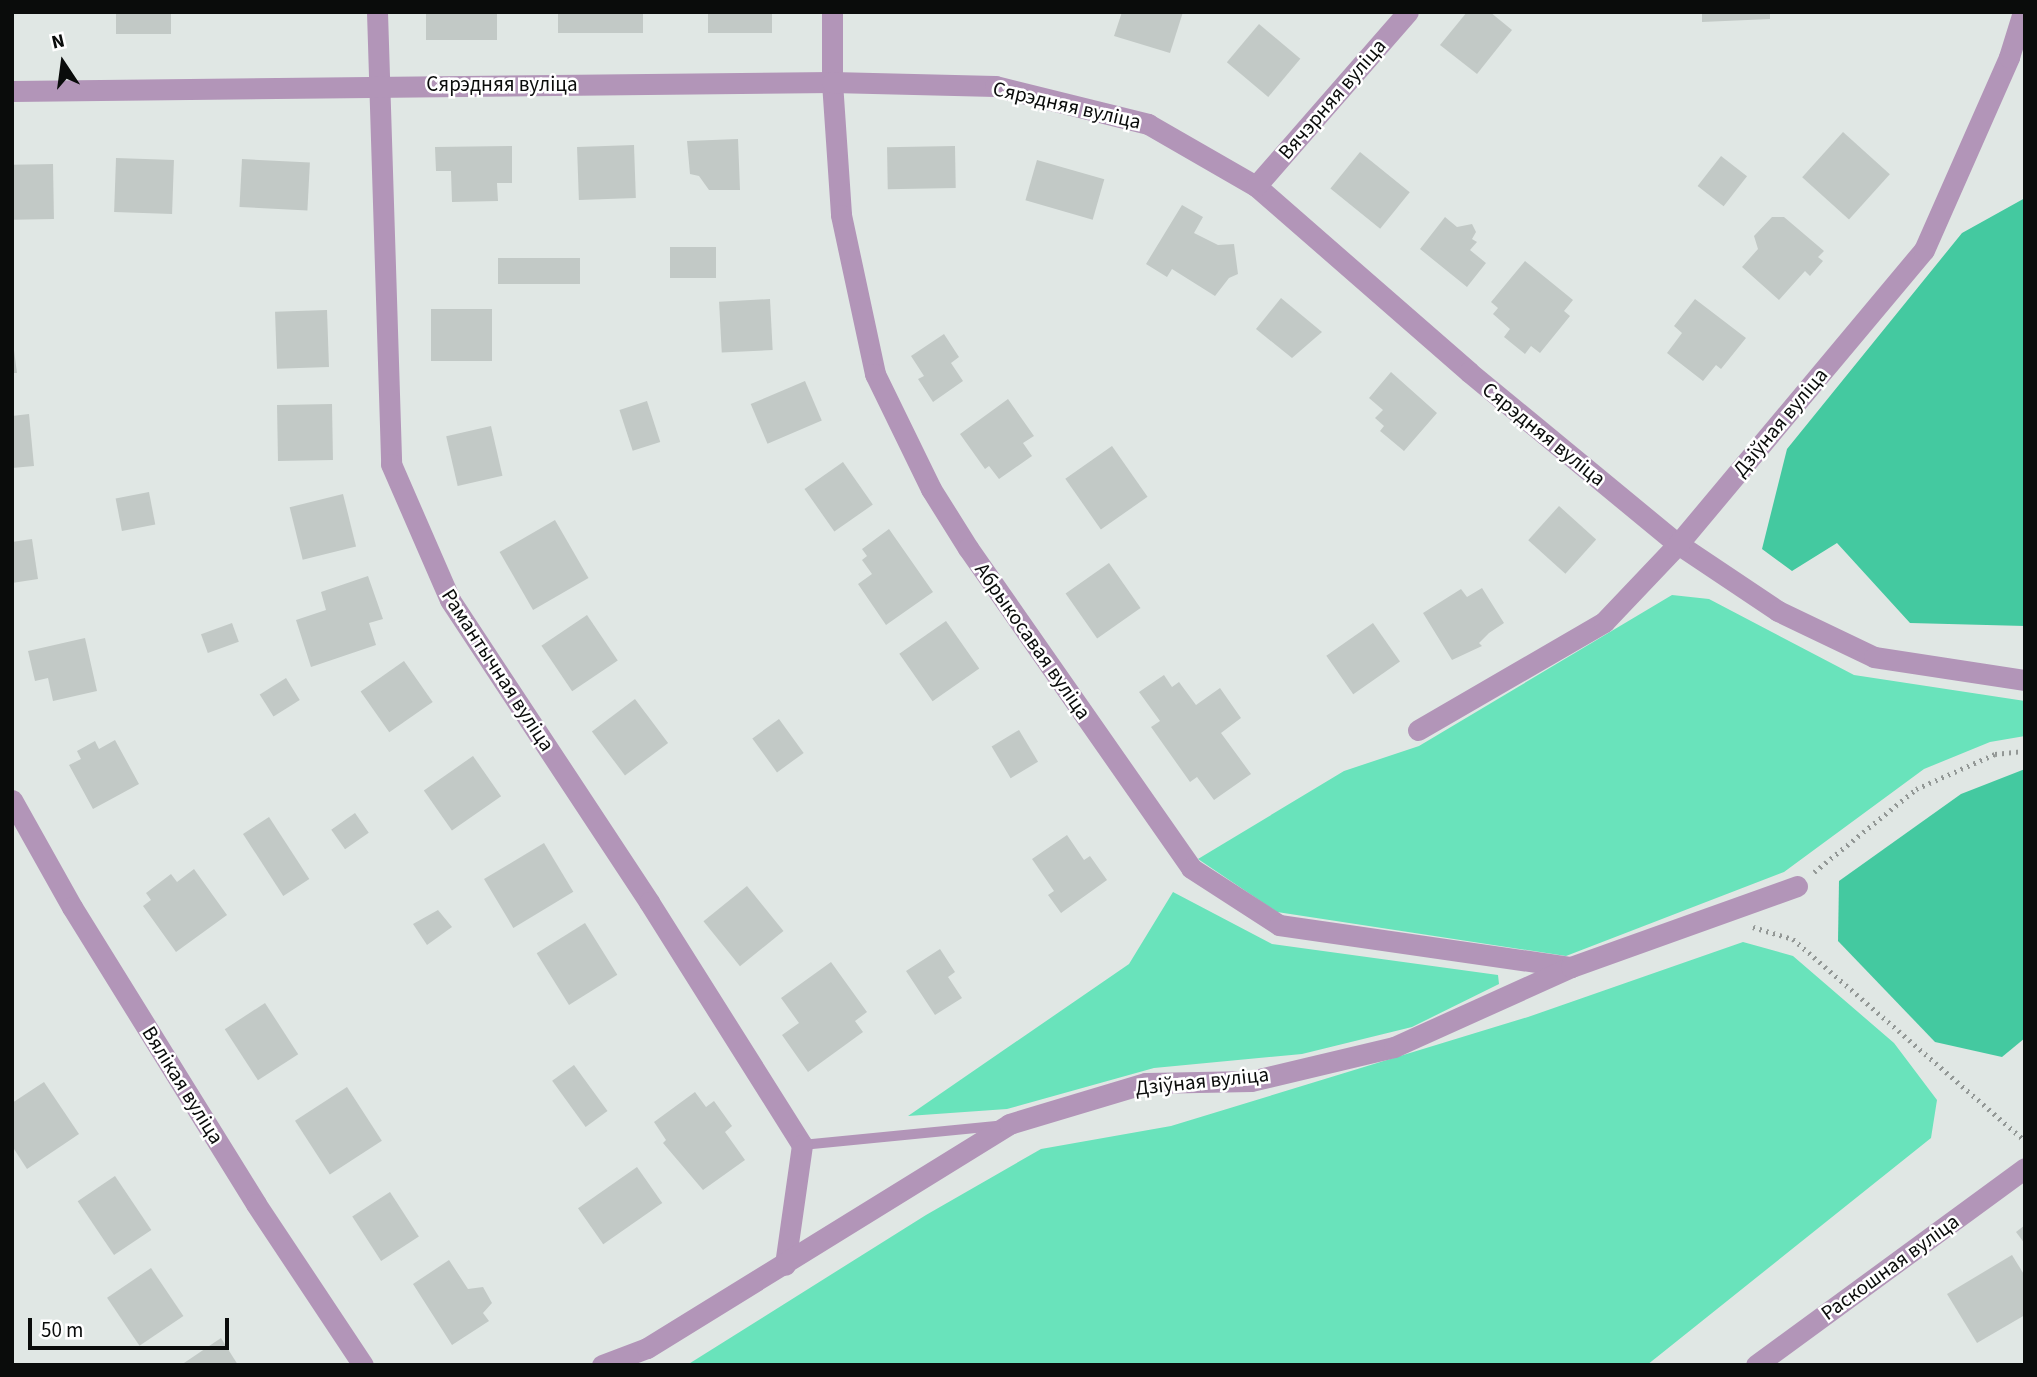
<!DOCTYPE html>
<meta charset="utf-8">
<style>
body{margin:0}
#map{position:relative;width:2037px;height:1377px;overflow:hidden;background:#e0e7e4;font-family:"Source Sans 3",sans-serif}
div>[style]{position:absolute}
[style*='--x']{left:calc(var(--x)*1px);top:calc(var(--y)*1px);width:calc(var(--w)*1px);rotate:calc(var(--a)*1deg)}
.green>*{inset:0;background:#69e3bb}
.forest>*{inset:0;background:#44c9a0}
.building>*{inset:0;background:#c2c9c6;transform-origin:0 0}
.path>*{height:4.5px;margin-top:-2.25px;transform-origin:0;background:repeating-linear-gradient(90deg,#939896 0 2px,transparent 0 7px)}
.lane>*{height:10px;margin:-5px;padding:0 5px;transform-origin:5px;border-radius:5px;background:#b295b8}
.street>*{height:21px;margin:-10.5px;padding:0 10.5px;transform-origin:10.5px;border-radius:10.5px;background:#b295b8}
span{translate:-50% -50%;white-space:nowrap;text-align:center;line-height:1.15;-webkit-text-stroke:5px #fff;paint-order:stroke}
.street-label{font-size:21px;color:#0a0c0b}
.frame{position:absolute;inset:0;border:14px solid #0a0c0b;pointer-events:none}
.north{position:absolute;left:28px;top:28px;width:70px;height:70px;-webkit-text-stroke:5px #fff;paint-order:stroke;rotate:347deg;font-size:19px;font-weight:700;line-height:28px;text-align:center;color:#0a0c0b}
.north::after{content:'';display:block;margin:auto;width:24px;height:32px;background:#0a0c0b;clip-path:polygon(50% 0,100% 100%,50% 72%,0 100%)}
.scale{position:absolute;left:28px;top:1318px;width:201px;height:32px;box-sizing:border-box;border:4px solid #0a0c0b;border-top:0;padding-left:9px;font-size:21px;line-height:24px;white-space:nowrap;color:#0a0c0b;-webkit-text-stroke:5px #fff;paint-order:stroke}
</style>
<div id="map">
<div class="green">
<i style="clip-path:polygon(1672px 595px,1709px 599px,1854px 675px,2025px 701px,2025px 736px,1990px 742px,1924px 769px,1784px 872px,1566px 956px,1277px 912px,1198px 859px,1344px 771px,1419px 746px)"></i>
<i style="clip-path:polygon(1173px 892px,1272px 944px,1498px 975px,1499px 984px,1412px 1027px,1302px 1054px,1154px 1068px,1007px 1109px,908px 1116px,1129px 964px)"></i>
<i style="clip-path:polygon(1743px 942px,1793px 956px,1894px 1043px,1937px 1100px,1931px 1138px,1647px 1365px,687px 1365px,926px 1215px,1041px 1149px,1171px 1126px,1528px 1017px)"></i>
</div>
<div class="forest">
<i style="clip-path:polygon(2025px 198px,2025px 626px,1910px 623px,1837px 543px,1792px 571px,1762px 549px,1787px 449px,1962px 233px)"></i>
<i style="clip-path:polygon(2025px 769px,2025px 1038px,2002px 1057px,1935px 1042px,1838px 941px,1839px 881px,1961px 794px)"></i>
</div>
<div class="building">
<i style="left:116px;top:12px;width:55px;height:22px"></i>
<i style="left:426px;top:12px;width:71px;height:28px"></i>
<i style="left:558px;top:12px;width:85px;height:21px"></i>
<i style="left:708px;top:12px;width:64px;height:21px"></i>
<i style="clip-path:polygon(1122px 12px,1183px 12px,1170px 53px,1114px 36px)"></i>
<i style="clip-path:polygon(1467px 12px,1490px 12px,1512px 30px,1477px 74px,1440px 45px)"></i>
<i style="clip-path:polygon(1702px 12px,1770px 12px,1770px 19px,1702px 22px)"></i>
<i style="left:1259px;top:24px;width:54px;height:50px;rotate:40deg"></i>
<i style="left:1843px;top:132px;width:63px;height:61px;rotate:42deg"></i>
<i style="clip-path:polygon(738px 139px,740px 190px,709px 190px,699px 176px,690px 174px,687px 141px)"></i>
<i style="left:634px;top:145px;width:53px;height:57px;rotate:88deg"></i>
<i style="clip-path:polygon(512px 146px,512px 183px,497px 183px,498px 201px,452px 202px,451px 171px,436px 171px,435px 147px)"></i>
<i style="left:955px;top:146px;width:42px;height:68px;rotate:89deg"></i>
<i style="left:1360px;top:152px;width:64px;height:47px;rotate:39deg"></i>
<i style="left:1721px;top:156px;width:33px;height:38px;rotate:38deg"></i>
<i style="left:116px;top:158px;width:58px;height:54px;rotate:2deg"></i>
<i style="left:242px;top:159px;width:68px;height:48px;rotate:3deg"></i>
<i style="left:1037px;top:160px;width:70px;height:42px;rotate:16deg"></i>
<i style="left:53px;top:164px;width:55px;height:41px;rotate:89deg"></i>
<i style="clip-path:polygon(1182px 205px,1203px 217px,1194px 233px,1218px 245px,1234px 244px,1238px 274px,1229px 278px,1215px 296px,1172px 269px,1167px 277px,1146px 264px)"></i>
<i style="clip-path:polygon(1445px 217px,1457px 227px,1472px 224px,1476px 232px,1472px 239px,1477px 242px,1470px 250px,1486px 263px,1467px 287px,1420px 249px)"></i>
<i style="clip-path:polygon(1772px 217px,1784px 217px,1824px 251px,1818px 257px,1823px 261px,1810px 276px,1805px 271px,1779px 300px,1742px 267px,1758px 249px,1754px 236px)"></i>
<i style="left:716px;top:247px;width:31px;height:46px;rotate:90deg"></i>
<i style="left:498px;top:258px;width:82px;height:26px"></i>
<i style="clip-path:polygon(1525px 261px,1573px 300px,1564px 311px,1570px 316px,1540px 353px,1531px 346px,1525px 354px,1504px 337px,1510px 329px,1493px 314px,1498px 308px,1491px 302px)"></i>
<i style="clip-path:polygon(1281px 298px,1322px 332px,1292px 358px,1256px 329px)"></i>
<i style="left:770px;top:299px;width:51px;height:51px;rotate:87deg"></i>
<i style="clip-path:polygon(1695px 299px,1746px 338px,1721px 369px,1716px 365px,1703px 381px,1667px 353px,1682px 333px,1674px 326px)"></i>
<i style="left:431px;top:309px;width:61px;height:52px"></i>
<i style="left:327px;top:310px;width:57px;height:52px;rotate:88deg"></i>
<i style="clip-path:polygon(944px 334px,959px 357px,951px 363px,963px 381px,933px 402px,918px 379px,924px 376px,911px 356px)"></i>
<i style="clip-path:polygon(12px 335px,17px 373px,12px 373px)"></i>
<i style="clip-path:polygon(1391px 372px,1437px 413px,1404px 451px,1380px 431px,1384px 426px,1375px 418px,1383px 410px,1369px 398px)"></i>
<i style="left:805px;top:381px;width:43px;height:59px;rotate:67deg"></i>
<i style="clip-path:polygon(1008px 399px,1034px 436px,1023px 443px,1032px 456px,999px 479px,989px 466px,985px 469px,960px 434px)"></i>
<i style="left:647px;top:401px;width:43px;height:29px;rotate:72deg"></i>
<i style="left:332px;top:404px;width:56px;height:55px;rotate:89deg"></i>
<i style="clip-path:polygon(29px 414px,34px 466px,12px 468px,12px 416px)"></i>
<i style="left:491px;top:426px;width:51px;height:46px;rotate:77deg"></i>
<i style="left:1112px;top:446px;width:62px;height:57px;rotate:55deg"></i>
<i style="left:843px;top:462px;width:52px;height:47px;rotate:55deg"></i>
<i style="left:149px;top:492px;width:33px;height:34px;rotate:79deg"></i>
<i style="left:343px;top:494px;width:54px;height:55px;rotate:76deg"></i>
<i style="left:1559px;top:506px;width:50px;height:46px;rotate:42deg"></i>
<i style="left:555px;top:520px;width:67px;height:64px;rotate:60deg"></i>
<i style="clip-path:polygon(889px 529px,933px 592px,886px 625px,858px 584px,872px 574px,862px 560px,867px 556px,862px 549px)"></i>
<i style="clip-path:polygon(32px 539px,38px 579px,12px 583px,12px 542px)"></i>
<i style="left:1109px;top:563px;width:55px;height:53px;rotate:55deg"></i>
<i style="clip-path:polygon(368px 576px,383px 619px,369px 623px,376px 645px,311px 667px,296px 620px,326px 610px,321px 592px)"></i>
<i style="clip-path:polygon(1482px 588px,1504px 623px,1489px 633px,1479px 643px,1482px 646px,1452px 660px,1423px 613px,1461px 589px,1467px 597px)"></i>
<i style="left:587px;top:615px;width:55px;height:55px;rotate:56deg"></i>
<i style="left:946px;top:621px;width:58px;height:57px;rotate:55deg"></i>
<i style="left:232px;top:623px;width:20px;height:33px;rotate:70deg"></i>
<i style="left:1373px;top:623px;width:47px;height:57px;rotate:55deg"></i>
<i style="clip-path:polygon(85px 638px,97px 691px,53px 701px,48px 678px,35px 681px,28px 651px)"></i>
<i style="left:404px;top:661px;width:50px;height:53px;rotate:55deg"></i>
<i style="clip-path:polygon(1164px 675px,1172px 687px,1179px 682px,1196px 705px,1220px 688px,1241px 718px,1221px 733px,1251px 774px,1214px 800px,1197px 777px,1190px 782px,1151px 727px,1160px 721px,1139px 692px)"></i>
<i style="left:286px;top:678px;width:26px;height:31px;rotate:58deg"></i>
<i style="left:635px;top:699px;width:55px;height:54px;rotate:53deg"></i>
<i style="left:779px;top:719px;width:42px;height:33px;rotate:54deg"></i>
<i style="left:1019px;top:730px;width:37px;height:32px;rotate:59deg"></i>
<i style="clip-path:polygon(115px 740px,139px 784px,93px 809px,69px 765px,81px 759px,77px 751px,95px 741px,99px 749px)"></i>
<i style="left:473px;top:756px;width:49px;height:60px;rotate:55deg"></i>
<i style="left:355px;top:813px;width:24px;height:29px;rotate:55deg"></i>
<i style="left:269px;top:817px;width:74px;height:31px;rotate:57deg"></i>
<i style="clip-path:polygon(1067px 835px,1084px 860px,1090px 856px,1107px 880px,1061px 913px,1048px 895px,1054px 891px,1032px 859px)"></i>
<i style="left:544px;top:843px;width:57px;height:70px;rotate:59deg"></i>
<i style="clip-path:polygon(194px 869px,227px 915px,176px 952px,143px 906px,151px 900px,146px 893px,171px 874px,177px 882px)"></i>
<i style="left:747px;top:886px;width:58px;height:56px;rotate:51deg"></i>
<i style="clip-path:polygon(438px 910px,452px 927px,427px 945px,413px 924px)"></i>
<i style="left:585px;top:923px;width:61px;height:57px;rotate:58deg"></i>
<i style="clip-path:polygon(940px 949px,955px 972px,948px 977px,962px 998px,935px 1015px,906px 971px)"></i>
<i style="clip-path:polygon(831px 962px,867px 1012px,855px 1021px,863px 1032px,808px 1072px,782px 1035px,799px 1023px,781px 998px)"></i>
<i style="left:265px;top:1003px;width:61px;height:48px;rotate:57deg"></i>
<i style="left:574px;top:1065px;width:57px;height:27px;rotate:54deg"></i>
<i style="clip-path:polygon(44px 1082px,79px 1134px,27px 1169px,12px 1146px,12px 1103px)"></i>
<i style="left:347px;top:1087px;width:64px;height:62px;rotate:57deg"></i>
<i style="clip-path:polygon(695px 1092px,706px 1107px,714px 1101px,732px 1126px,725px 1132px,745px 1160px,703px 1190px,663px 1143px,666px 1140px,654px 1122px)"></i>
<i style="left:637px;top:1167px;width:44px;height:72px;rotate:55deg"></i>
<i style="left:115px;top:1176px;width:65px;height:45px;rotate:56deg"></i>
<i style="left:390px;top:1192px;width:53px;height:45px;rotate:57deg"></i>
<i style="clip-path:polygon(2025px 1225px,2025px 1244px,2016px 1232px)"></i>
<i style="clip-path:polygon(2012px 1255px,2025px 1276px,2025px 1315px,1977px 1343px,1947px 1294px)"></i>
<i style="clip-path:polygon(449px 1260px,468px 1289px,483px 1287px,492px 1303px,483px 1313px,489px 1321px,452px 1345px,413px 1284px)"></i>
<i style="left:151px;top:1268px;width:58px;height:53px;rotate:56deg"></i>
<i style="clip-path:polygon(221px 1338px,238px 1365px,181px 1365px)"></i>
</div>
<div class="path">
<i style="--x:1814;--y:872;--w:132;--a:-39.1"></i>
<i style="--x:1916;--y:789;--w:86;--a:-23.9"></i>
<i style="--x:1995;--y:754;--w:30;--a:-6"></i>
<i style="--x:1753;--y:927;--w:42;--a:16.7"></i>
<i style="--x:1793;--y:939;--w:308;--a:41"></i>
</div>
<div class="lane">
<i style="--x:802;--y:1145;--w:195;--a:-5.6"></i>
</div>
<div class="street">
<i style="--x:377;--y:12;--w:452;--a:88.2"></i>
<i style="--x:391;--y:464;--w:148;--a:66.5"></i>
<i style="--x:450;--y:600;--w:362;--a:56.6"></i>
<i style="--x:649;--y:902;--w:287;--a:57.8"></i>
<i style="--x:802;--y:1145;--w:121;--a:98.1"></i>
<i style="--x:832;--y:12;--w:70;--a:90"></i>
<i style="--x:832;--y:82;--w:133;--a:86.1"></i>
<i style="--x:841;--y:215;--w:163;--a:77.9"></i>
<i style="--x:875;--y:374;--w:128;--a:64"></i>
<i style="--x:931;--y:489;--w:70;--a:57.9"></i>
<i style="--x:968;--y:548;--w:390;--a:55.1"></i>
<i style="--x:1191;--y:868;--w:105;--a:32.9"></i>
<i style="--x:1279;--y:925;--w:295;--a:8.2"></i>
<i style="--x:12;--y:91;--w:820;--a:-0.63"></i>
<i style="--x:832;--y:82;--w:163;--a:1.4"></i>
<i style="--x:995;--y:86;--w:158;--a:13.9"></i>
<i style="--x:1148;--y:124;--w:125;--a:29.9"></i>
<i style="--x:1256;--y:186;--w:283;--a:41.1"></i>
<i style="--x:1469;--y:372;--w:271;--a:39.5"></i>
<i style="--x:1678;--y:544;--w:120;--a:33.8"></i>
<i style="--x:1778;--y:611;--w:106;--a:25.6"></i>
<i style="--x:1874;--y:657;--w:153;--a:8.7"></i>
<i style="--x:1256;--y:186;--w:231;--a:-48.9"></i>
<i style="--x:1418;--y:730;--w:215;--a:-30.1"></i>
<i style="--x:1604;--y:622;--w:108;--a:-46.5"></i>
<i style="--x:1678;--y:544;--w:383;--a:-50.1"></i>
<i style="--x:1924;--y:250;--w:211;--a:-66.2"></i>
<i style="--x:2009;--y:57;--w:47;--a:-72.7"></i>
<i style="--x:12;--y:800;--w:123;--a:60.7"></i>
<i style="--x:72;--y:907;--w:349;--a:58.2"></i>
<i style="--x:256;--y:1204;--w:193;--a:56.4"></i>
<i style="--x:602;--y:1365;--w:48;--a:-20.7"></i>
<i style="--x:647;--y:1348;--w:426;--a:-31.7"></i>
<i style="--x:1009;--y:1124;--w:143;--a:-16.7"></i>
<i style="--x:1146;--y:1083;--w:105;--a:-1.1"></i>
<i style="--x:1251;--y:1081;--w:147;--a:-13.4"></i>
<i style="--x:1394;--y:1047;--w:194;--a:-24.3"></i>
<i style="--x:1571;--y:967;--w:240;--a:-19.7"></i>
<i style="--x:1756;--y:1365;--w:333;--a:-36.2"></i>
</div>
<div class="street-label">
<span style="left:502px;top:84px">Сярэдняя вуліца</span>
<span style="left:1332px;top:99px;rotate:-49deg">Вячэрняя вуліца</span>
<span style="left:1067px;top:105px;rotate:13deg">Сярэдняя вуліца</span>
<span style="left:1780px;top:422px;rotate:-50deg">Дзіўная вуліца</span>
<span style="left:1544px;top:434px;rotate:39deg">Сярэдняя вуліца</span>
<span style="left:1033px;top:641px;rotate:55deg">Абрыкосавая вуліца</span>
<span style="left:498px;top:670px;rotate:57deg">Рамантычная вуліца</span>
<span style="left:1202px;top:1081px;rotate:-6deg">Дзіўная вуліца</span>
<span style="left:183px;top:1085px;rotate:58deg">Вялікая вуліца</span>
<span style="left:1890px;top:1267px;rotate:-36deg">Раскошная вуліца</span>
</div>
<div class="frame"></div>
<div class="north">N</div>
<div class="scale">50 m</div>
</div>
